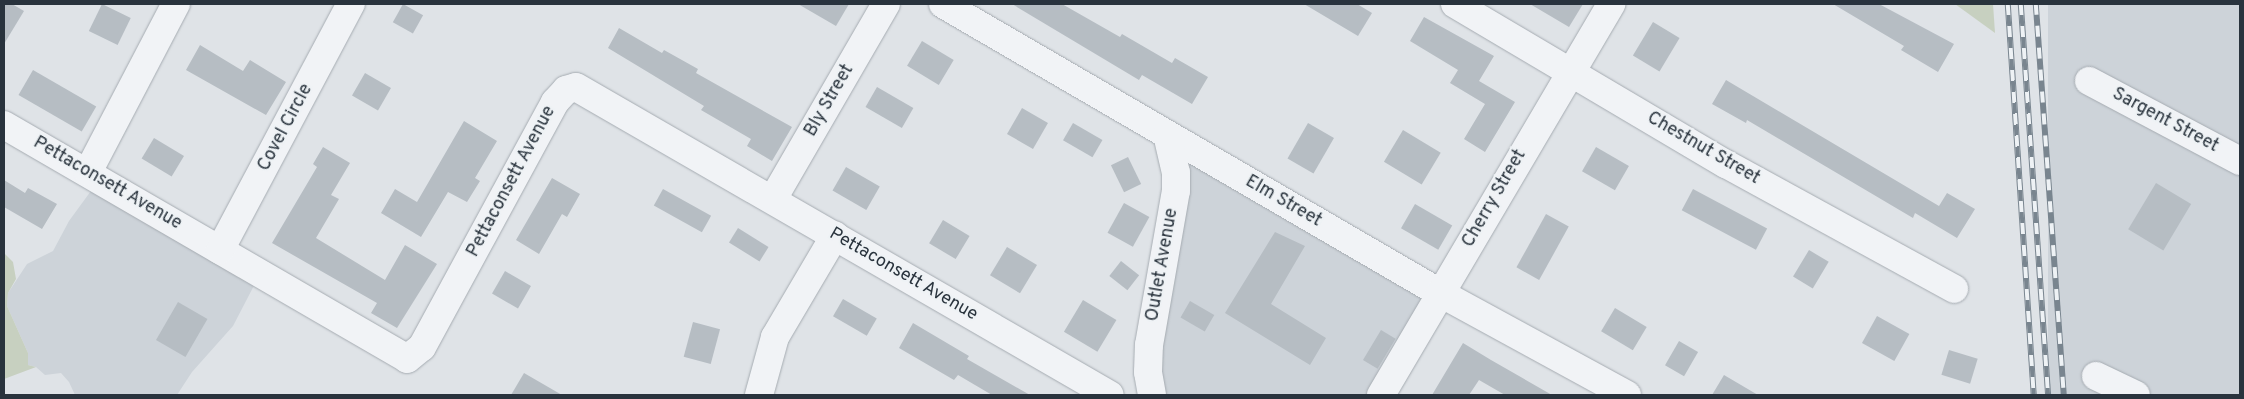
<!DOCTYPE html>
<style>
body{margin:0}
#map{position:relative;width:2244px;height:399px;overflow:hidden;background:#dfe3e7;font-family:Overpass,sans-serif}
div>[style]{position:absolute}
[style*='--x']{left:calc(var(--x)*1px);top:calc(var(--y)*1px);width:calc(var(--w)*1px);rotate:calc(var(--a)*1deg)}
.built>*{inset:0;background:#cdd3d9;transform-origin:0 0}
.green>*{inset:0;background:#c7d0c0}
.building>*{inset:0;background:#b6bdc3;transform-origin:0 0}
.roads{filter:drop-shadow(0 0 1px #a5abb1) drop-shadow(0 0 1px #a5abb1)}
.minor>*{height:28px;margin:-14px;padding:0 14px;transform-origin:14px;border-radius:14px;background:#f1f3f6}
.rail>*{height:5.5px;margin-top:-2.75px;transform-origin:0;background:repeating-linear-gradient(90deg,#eef2f5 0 11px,#79858f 0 22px);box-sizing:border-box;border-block:1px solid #79858f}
span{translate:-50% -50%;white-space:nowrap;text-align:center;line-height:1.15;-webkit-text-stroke:4px #eef2f5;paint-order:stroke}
.street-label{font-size:18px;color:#29333d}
.frame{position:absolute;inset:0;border:5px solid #29333d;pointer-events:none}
</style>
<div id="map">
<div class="built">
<i style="left:2048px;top:4px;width:192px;height:392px"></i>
<i style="clip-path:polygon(1171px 151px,1439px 295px,1382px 395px,1153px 395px)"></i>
<i style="clip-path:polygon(96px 184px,259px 276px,233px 326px,192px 372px,177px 395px,75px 395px,69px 382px,61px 373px,45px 375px,36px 367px,28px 365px,28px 353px,7px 306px,8px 293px,27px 264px,53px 251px,69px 221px)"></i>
</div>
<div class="green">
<i style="clip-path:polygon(1955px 4px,1993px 4px,1995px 33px)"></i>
<i style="clip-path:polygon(4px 253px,13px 262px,16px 279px,8px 293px,7px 306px,28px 353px,28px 365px,36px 367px,4px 379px)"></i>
</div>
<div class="building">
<i style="clip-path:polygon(4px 4px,12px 4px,24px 11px,4px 44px)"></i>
<i style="left:102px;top:4px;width:32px;height:30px;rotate:26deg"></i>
<i style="left:403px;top:4px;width:23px;height:21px;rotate:29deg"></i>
<i style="clip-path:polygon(798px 4px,849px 4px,836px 26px)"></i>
<i style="clip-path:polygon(1012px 4px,1062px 4px,1120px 37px,1122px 34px,1172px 63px,1175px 58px,1208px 77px,1192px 104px,1142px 75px,1139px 80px)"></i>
<i style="clip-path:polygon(1304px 4px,1357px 4px,1372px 13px,1358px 36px)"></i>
<i style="clip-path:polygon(1530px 4px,1583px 4px,1569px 27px)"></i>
<i style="clip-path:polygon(1833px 4px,1879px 4px,1954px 44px,1938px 72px,1901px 50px,1904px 46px)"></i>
<i style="clip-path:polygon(1424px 17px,1494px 56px,1479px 81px,1515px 102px,1485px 152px,1464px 139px,1485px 104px,1450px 83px,1458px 70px,1410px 41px)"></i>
<i style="left:1653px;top:22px;width:31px;height:39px;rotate:31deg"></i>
<i style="clip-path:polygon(619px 28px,662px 53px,664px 50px,698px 69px,696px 73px,792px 127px,772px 161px,747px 146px,751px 139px,701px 110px,704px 106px,608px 48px)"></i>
<i style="left:922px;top:41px;width:37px;height:29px;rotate:31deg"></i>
<i style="clip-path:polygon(200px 45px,243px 71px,250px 60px,286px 82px,266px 115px,186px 70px)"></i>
<i style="left:33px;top:70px;width:73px;height:29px;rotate:30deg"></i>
<i style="left:365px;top:73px;width:30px;height:26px;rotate:30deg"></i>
<i style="clip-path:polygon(1726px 80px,1939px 206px,1947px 193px,1975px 209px,1957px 238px,1915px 213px,1913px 218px,1747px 120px,1746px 123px,1712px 104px)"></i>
<i style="left:877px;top:87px;width:42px;height:23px;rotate:30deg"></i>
<i style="left:1022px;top:108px;width:30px;height:30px;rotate:30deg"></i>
<i style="clip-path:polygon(464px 121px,497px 141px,475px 178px,480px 181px,467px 202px,448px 192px,421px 237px,381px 213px,395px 189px,417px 202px)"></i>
<i style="left:1073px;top:123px;width:34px;height:20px;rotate:30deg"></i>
<i style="left:1308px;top:123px;width:30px;height:41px;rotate:30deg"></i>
<i style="left:1403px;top:130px;width:44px;height:37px;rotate:31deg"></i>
<i style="left:154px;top:138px;width:35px;height:24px;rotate:31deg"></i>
<i style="clip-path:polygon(323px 147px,350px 163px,331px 195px,339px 199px,316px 238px,385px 280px,405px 245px,437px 264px,397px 328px,371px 313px,377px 303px,272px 243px,317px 167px,313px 164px)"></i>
<i style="left:1596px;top:147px;width:38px;height:28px;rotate:30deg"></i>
<i style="left:1128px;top:157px;width:30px;height:19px;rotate:64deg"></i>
<i style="left:846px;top:167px;width:39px;height:27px;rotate:30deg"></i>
<i style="clip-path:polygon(552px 178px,580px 194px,567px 217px,562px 214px,539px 254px,516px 240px)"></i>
<i style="clip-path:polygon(4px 180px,25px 193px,28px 188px,57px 204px,42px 229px,4px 207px)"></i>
<i style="left:2156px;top:183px;width:41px;height:54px;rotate:31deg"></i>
<i style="left:663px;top:189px;width:55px;height:19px;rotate:29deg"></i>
<i style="left:1693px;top:189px;width:84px;height:24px;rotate:28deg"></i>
<i style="left:1124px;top:203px;width:29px;height:34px;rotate:29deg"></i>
<i style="left:1415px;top:204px;width:43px;height:28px;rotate:30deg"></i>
<i style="left:1546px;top:214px;width:26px;height:61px;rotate:29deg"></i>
<i style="left:943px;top:220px;width:31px;height:27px;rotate:31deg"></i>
<i style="left:738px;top:228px;width:36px;height:17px;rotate:32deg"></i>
<i style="clip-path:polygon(1275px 232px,1305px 246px,1271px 304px,1326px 338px,1310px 365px,1225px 313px)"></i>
<i style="left:1007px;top:247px;width:35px;height:33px;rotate:31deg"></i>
<i style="left:1809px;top:250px;width:23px;height:31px;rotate:31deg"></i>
<i style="left:1121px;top:261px;width:23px;height:19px;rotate:38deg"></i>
<i style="left:505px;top:271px;width:30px;height:26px;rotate:30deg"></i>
<i style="left:843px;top:299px;width:39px;height:20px;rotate:30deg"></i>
<i style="left:1083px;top:300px;width:39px;height:37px;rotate:31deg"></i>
<i style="left:1190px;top:301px;width:28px;height:19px;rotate:30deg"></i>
<i style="left:178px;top:302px;width:34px;height:44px;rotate:30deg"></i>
<i style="left:1615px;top:308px;width:37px;height:27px;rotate:31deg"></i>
<i style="left:1877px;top:316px;width:37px;height:31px;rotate:29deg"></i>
<i style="left:693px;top:322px;width:28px;height:36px;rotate:15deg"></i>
<i style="clip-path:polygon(913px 323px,969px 356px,967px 359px,1030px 395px,992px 395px,958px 375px,954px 380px,899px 348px)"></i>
<i style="left:1381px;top:330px;width:17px;height:35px;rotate:31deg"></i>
<i style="left:1679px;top:341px;width:22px;height:28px;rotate:30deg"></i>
<i style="clip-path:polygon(1463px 343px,1491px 360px,1552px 395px,1505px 395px,1479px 380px,1469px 395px,1432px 395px)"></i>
<i style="left:1949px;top:350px;width:30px;height:26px;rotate:17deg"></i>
<i style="clip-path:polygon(524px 373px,562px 395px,511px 395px)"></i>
<i style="clip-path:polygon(1724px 375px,1758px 395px,1712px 395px)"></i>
</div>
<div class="roads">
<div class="minor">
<i style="--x:943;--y:4;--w:575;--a:30.18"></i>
<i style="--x:1440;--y:293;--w:213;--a:28.6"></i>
<i style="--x:1455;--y:4;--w:315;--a:30.6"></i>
<i style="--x:1726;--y:164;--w:260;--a:28.7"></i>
<i style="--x:2089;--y:81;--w:171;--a:27.9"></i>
<i style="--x:4;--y:125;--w:466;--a:30.1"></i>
<i style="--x:407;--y:359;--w:19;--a:-39"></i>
<i style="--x:422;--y:347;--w:279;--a:-61.5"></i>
<i style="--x:555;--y:102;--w:16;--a:-47"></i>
<i style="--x:566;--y:90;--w:10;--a:-17"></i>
<i style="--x:576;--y:87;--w:616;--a:29.98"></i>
<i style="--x:88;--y:172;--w:190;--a:-62.4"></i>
<i style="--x:773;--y:199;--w:225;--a:-59.9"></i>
<i style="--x:220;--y:250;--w:279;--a:-62"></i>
<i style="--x:2096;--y:376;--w:44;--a:25.4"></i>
<i style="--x:759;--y:395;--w:60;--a:-74.6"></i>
<i style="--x:775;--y:337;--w:118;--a:-59.5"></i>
<i style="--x:1152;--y:395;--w:23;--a:-100"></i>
<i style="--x:1148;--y:372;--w:27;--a:-88"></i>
<i style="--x:1149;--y:345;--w:156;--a:-80.1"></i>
<i style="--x:1176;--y:191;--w:18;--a:-90"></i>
<i style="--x:1176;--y:173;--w:39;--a:-103"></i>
<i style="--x:1381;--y:395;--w:454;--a:-59.5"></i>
</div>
</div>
<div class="rail">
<i style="--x:2008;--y:4;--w:392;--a:86.2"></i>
<i style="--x:2021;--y:4;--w:392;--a:86"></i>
<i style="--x:2036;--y:4;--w:392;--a:85.9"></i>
</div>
<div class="street-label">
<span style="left:830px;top:101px;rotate:-60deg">Bly Street</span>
<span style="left:2165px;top:121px;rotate:28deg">Sargent Street</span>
<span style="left:286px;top:128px;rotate:-62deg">Covel Circle</span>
<span style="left:1703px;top:149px;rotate:30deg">Chestnut Street</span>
<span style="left:512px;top:182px;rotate:-62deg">Pettaconsett Avenue</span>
<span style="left:107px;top:184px;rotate:30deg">Pettaconsett Avenue</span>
<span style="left:1495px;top:199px;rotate:-60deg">Cherry Street</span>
<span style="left:1283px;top:202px;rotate:30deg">Elm Street</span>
<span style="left:1163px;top:265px;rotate:-80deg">Outlet Avenue</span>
<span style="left:903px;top:275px;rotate:30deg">Pettaconsett Avenue</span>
</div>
<div class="frame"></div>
</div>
